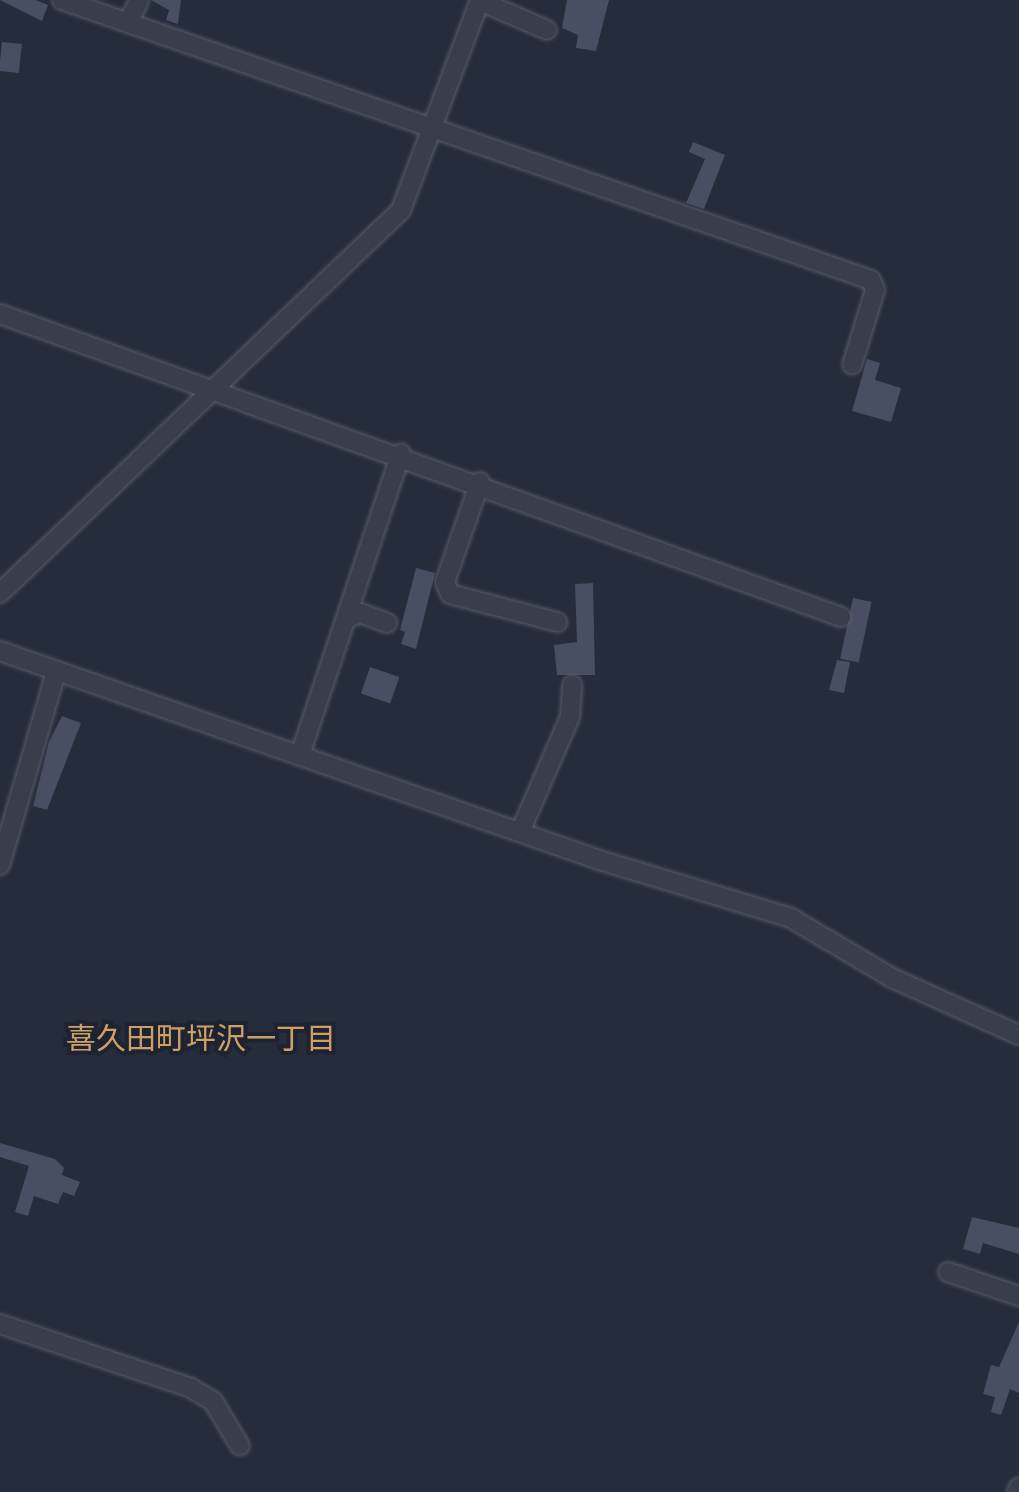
<!DOCTYPE html>
<meta charset="utf-8">
<style>
body{margin:0}
#map{position:relative;width:1019px;height:1492px;overflow:hidden;background:#252c3b;font-family:"Work Sans","Noto Sans JP",sans-serif}
div>[style]{position:absolute}
[style*='--x']{left:calc(var(--x)*1px);top:calc(var(--y)*1px);width:calc(var(--w)*1px);rotate:calc(var(--a)*1deg)}
.building>*{inset:0;background:#494f62;transform-origin:0 0}
.roads{filter:drop-shadow(0 0 2px #565c69) drop-shadow(0 0 2px #565c69)}
.minor>*{height:18px;margin:-9px;padding:0 9px;transform-origin:9px;border-radius:9px;background:#383e4b}
span{translate:-50% -50%;white-space:nowrap;text-align:center;line-height:1.15;-webkit-text-stroke:8px #1d2330;paint-order:stroke}
.neighbourhood-label{font-size:30px;color:#cea068}
</style>
<div id="map">
<div class="building">
<i style="clip-path:polygon(0 0,36px 0,48px 5px,42px 21px)"></i>
<i style="clip-path:polygon(151px 0,181px 0,178px 24px,166px 20px,169px 10px)"></i>
<i style="clip-path:polygon(567px 0,609px 0,596px 51px,576px 48px,578px 35px,562px 28px)"></i>
<i style="left:2px;top:42px;width:20px;height:29px;rotate:6deg"></i>
<i style="clip-path:polygon(693px 142px,725px 155px,704px 209px,686px 203px,705px 159px,689px 152px)"></i>
<i style="clip-path:polygon(867px 359px,880px 363px,875px 380px,901px 388px,891px 422px,852px 411px)"></i>
<i style="clip-path:polygon(416px 568px,435px 573px,416px 649px,401px 644px,405px 632px,400px 630px)"></i>
<i style="clip-path:polygon(593px 583px,595px 675px,557px 675px,554px 645px,577px 642px,575px 584px)"></i>
<i style="left:853px;top:598px;width:19px;height:62px;rotate:12deg"></i>
<i style="clip-path:polygon(837px 660px,850px 662px,844px 693px,829px 690px)"></i>
<i style="left:370px;top:667px;width:31px;height:28px;rotate:19deg"></i>
<i style="clip-path:polygon(62px 716px,81px 723px,47px 810px,33px 806px,49px 742px)"></i>
<i style="clip-path:polygon(0 1143px,55px 1159px,64px 1168px,62px 1175px,80px 1182px,74px 1196px,63px 1192px,58px 1204px,34px 1196px,28px 1216px,15px 1212px,29px 1166px,0 1157px)"></i>
<i style="clip-path:polygon(972px 1217px,1019px 1228px,1019px 1254px,983px 1243px,980px 1254px,963px 1249px)"></i>
<i style="clip-path:polygon(1019px 1322px,1019px 1393px,1010px 1389px,1001px 1415px,991px 1412px,995px 1397px,983px 1394px,991px 1365px,999px 1367px)"></i>
</div>
<div class="roads">
<div class="minor">
<i style="--x:62;--y:0;--w:856;--a:19.09"></i>
<i style="--x:871;--y:280;--w:11;--a:68"></i>
<i style="--x:875;--y:290;--w:78;--a:107"></i>
<i style="--x:480;--y:1;--w:73;--a:23.4"></i>
<i style="--x:128;--y:23;--w:25;--a:-64"></i>
<i style="--x:0;--y:314;--w:894;--a:19.81"></i>
<i style="--x:480;--y:482;--w:106;--a:109.3"></i>
<i style="--x:445;--y:582;--w:13;--a:67"></i>
<i style="--x:450;--y:594;--w:111;--a:14.7"></i>
<i style="--x:0;--y:593;--w:555;--a:-43.68"></i>
<i style="--x:401;--y:210;--w:224;--a:-69.4"></i>
<i style="--x:348;--y:618;--w:13;--a:-23"></i>
<i style="--x:360;--y:613;--w:29;--a:20"></i>
<i style="--x:0;--y:651;--w:634;--a:19.23"></i>
<i style="--x:599;--y:860;--w:201;--a:16.8"></i>
<i style="--x:791;--y:918;--w:117;--a:30.7"></i>
<i style="--x:892;--y:978;--w:139;--a:24.2"></i>
<i style="--x:300;--y:755;--w:318;--a:-71.5"></i>
<i style="--x:520;--y:832;--w:125;--a:-66.5"></i>
<i style="--x:570;--y:717;--w:32;--a:-86"></i>
<i style="--x:0;--y:865;--w:201;--a:-73.8"></i>
<i style="--x:948;--y:1272;--w:75;--a:18.7"></i>
<i style="--x:0;--y:1324;--w:201;--a:18.5"></i>
<i style="--x:191;--y:1388;--w:26;--a:31"></i>
<i style="--x:213;--y:1401;--w:52;--a:59"></i>
<i style="--x:1017;--y:1492;--w:5;--a:-68"></i>
</div>
</div>
<div class="neighbourhood-label">
<span style="left:201px;top:1039px">喜久田町坪沢一丁目</span>
</div>
</div>
